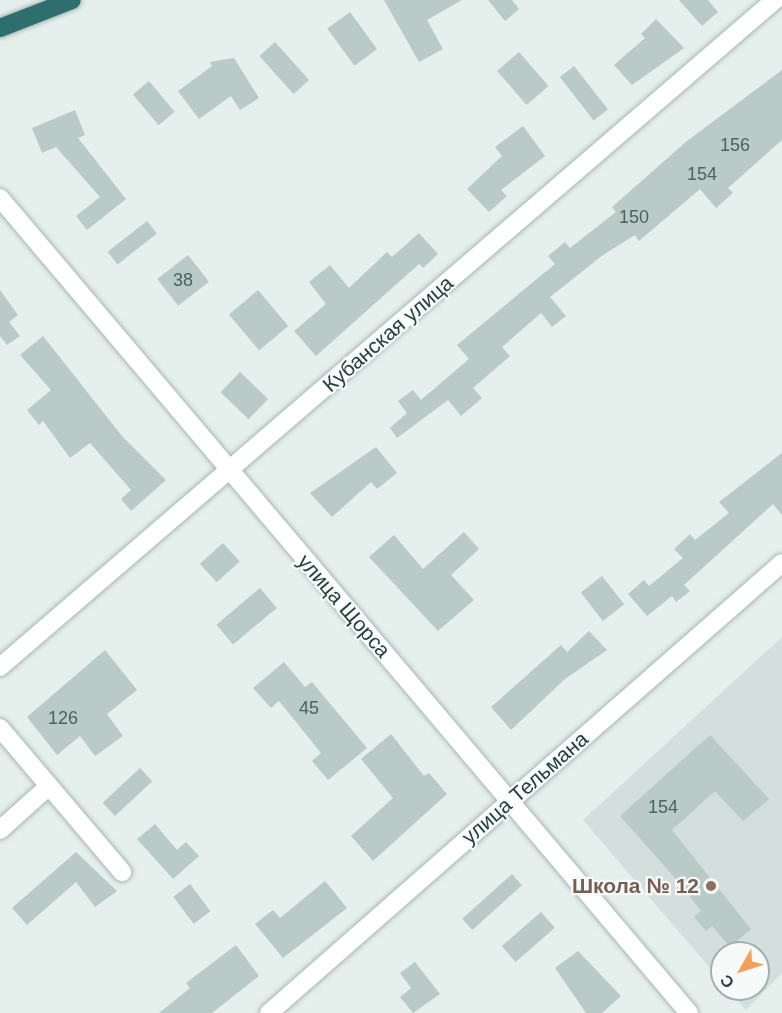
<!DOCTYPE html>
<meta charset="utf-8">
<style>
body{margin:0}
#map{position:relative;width:782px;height:1013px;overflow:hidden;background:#e5efec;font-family:Helvetica,sans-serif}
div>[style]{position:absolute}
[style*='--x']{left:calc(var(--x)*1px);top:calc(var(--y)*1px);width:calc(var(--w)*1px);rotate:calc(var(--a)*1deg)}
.built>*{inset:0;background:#d3dfdc}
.building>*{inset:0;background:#bacac6;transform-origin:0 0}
.roads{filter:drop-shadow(0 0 2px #a7b7b5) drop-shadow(0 0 2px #a7b7b5)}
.street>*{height:18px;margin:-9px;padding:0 9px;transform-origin:9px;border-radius:9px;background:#fff}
.secondary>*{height:18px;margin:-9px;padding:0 9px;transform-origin:9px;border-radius:9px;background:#fff}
.highway>*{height:18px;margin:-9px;padding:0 9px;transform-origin:9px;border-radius:9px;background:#2e6f6e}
.dots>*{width:16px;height:16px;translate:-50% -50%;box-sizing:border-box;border:3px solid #f6fbf9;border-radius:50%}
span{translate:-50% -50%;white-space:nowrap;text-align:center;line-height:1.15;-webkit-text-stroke:4.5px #f6fbf9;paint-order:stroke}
.number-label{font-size:18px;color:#496361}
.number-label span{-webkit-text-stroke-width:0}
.street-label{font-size:21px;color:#23413f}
.education-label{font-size:21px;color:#785e54;font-weight:700}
.right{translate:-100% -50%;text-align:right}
.north{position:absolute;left:710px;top:941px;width:60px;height:60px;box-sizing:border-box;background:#f6fbf9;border:2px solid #a2b1af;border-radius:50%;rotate:231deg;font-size:16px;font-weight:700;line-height:24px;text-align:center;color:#23413f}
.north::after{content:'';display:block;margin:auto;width:21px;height:27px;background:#f59f5c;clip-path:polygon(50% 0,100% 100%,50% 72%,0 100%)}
</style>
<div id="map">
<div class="built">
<i style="clip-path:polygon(782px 637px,782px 973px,746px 1010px,728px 989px,758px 989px,758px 953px,722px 953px,722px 982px,583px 820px)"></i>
</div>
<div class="building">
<i style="clip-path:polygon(384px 0,462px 0,427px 20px,443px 49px,419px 62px)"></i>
<i style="clip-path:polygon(488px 0,512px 0,519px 9px,505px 21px)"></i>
<i style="clip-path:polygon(679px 0,708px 0,718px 12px,702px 26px)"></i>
<i style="left:350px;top:12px;width:46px;height:28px;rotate:54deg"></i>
<i style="clip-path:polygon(656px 19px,684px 48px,632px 85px,614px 65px,645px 38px,641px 34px)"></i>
<i style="left:275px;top:42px;width:51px;height:21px;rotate:48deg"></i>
<i style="left:519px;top:52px;width:45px;height:29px;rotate:49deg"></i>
<i style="clip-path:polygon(234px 58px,259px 98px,240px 110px,231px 96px,199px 119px,178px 91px,212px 66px,210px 62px)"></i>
<i style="left:574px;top:66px;width:55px;height:18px;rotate:52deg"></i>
<i style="clip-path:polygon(782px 70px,782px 140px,728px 188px,733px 193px,716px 208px,700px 189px,639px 241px,635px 235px,603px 255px,550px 297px,566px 316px,552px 327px,541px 313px,502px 347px,510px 356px,473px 388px,482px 398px,461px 416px,448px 400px,397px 438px,390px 428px,407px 413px,398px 401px,413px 390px,421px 400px,469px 359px,457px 345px,555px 264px,548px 256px,565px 242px,570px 248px,616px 212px,612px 207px,687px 141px)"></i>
<i style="left:149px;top:81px;width:40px;height:21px;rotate:50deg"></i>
<i style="clip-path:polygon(75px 110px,85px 135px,78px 138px,126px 199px,87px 230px,76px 216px,100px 197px,56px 147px,42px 153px,32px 128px)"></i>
<i style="clip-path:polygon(523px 126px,545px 156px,501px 190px,507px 196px,489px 212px,467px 189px,502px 156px,495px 147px)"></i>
<i style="left:147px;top:221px;width:16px;height:50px;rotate:52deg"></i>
<i style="clip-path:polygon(419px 233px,438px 254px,423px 268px,419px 264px,316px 356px,294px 331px,326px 304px,309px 282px,330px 265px,349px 288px,387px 252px,392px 257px)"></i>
<i style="left:188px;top:255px;width:34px;height:39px;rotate:52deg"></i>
<i style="clip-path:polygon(0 290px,18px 315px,9px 322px,20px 336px,7px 345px,0 336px)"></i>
<i style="left:258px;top:290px;width:47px;height:38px;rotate:50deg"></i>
<i style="clip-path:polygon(43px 336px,122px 436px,166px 480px,131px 511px,121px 499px,131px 490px,90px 443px,70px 458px,43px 421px,39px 425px,27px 410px,51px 390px,20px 355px)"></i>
<i style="left:240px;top:372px;width:39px;height:28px;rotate:44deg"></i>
<i style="clip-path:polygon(376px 447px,397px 473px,377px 489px,371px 482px,332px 517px,310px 493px)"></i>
<i style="clip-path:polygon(782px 453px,782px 515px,773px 504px,684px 585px,690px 591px,676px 602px,672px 596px,647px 616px,628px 594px,644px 580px,649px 586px,683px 558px,674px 549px,690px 534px,695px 540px,729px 513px,719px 502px)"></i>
<i style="clip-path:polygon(464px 532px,479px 549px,451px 575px,474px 600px,438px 631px,369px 557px,394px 535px,423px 569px)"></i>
<i style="left:223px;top:543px;width:25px;height:31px;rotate:48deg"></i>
<i style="left:602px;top:576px;width:36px;height:27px;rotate:52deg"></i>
<i style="left:260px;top:588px;width:26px;height:57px;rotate:50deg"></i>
<i style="clip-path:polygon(589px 631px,607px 650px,565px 679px,511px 730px,491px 707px,561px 645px,567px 652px)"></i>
<i style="clip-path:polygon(105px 650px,137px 690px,107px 714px,123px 736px,95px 756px,80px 736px,57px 755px,27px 717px)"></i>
<i style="clip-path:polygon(284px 662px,305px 687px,312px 682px,367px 748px,328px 780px,312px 761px,321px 753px,279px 701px,271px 708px,253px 688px)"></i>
<i style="clip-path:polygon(391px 734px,424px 776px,429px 773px,447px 794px,373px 861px,351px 836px,393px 798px,361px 759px)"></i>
<i style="clip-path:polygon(710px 735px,769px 799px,743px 821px,715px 791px,672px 830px,751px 929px,730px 947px,712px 926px,706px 931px,694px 917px,701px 911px,683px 887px,620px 816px)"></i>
<i style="left:140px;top:768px;width:18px;height:51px;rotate:47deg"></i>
<i style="clip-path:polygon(155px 824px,177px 850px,186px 842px,199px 856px,173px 879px,137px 839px)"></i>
<i style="clip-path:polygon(76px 852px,117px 891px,95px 907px,76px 882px,27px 925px,12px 908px)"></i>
<i style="left:512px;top:874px;width:15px;height:67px;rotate:48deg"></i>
<i style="clip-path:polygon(325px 881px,347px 908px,283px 958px,255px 924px,273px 910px,280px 918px)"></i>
<i style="left:190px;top:884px;width:34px;height:21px;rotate:53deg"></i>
<i style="left:541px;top:912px;width:21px;height:52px;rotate:49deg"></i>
<i style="clip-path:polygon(236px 945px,259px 976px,212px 1013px,159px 1013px,190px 988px,186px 983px)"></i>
<i style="clip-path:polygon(578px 951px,621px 996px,602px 1013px,586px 1013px,555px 968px)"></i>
<i style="clip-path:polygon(415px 962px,440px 994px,413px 1013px,400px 997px,411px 988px,400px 973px)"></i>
</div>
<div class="roads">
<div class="street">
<i style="--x:0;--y:198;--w:1067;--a:49.79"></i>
<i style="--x:0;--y:667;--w:1023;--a:-40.72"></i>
<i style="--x:0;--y:728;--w:189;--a:49.7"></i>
<i style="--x:0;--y:830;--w:66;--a:-41.9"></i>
</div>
<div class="secondary">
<i style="--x:269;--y:1013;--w:682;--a:-41.26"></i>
</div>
<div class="highway">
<i style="--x:0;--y:28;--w:77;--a:-21.3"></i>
</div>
</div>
<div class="dots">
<i style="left:711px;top:886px;background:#8d6e63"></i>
</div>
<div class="number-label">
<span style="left:735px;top:145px">156</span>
<span style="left:702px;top:174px">154</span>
<span style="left:634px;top:217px">150</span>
<span style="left:183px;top:280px">38</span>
<span style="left:309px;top:708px">45</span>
<span style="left:63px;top:718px">126</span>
<span style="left:663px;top:807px">154</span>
</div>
<div class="street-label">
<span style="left:388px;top:334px;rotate:-41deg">Кубанская улица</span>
<span style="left:344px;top:606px;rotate:49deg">улица Щорса</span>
<span style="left:525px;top:788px;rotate:-41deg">улица Тельмана</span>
</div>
<div class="education-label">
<span class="right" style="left:699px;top:886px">Школа № 12</span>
</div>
<div class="north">С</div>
</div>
